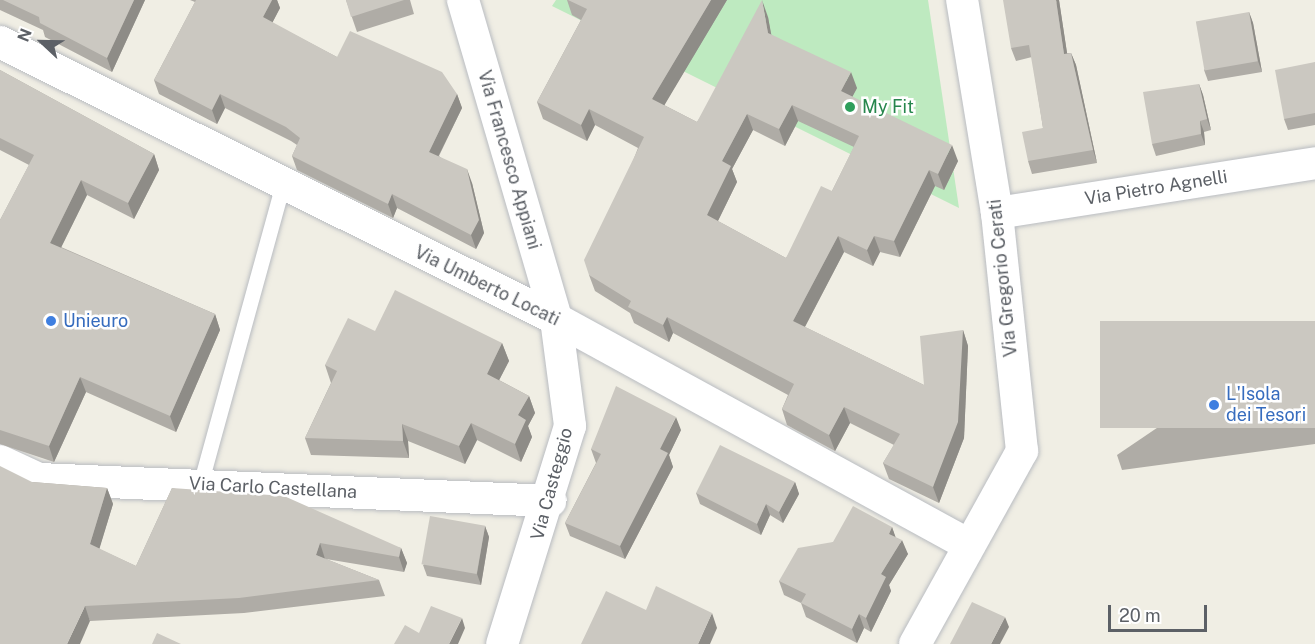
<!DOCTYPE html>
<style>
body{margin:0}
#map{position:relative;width:1315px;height:644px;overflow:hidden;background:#f0eee4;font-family:"Public Sans",sans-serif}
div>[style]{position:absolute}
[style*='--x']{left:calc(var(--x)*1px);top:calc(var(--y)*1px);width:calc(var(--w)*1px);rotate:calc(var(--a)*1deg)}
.green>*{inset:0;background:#beeac0}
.roads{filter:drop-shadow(0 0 2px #b9bcc1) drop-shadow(0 0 2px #b9bcc1)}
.service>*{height:15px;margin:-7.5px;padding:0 7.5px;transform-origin:7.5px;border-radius:7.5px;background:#fff}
.minor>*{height:32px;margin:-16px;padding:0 16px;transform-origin:16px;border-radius:16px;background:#fff}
.wall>*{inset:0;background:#afaca6}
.shaded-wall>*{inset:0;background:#8e8c87}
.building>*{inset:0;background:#cbc8c1;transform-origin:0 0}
.dots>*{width:16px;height:16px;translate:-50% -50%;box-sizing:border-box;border:3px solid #fff;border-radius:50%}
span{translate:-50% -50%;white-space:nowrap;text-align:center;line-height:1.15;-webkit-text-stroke:5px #fff;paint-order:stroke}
.leisure-label{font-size:18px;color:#27864d}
.left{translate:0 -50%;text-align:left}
.street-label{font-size:18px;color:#5c6066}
.shop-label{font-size:18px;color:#366cbe}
.north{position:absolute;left:12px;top:12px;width:60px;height:60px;-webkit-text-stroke:4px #fff;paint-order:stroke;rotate:292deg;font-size:16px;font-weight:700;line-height:24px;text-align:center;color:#5c6066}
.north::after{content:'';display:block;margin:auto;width:21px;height:27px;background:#5c6066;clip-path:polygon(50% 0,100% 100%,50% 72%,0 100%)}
.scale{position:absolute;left:1108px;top:605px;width:99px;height:27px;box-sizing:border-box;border:3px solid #5c6066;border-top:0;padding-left:8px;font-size:18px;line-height:21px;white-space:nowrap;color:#5c6066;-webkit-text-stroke:4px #fff;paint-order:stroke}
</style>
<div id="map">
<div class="green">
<i style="clip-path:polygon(556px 0,928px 0,959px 208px,552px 6px)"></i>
</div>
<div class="roads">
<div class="service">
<i style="--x:200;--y:485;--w:309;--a:-74.6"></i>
</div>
<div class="minor">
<i style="--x:463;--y:0;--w:332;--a:73.7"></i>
<i style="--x:556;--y:319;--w:108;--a:82.5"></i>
<i style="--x:570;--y:426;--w:228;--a:107.3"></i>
<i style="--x:0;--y:42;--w:621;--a:26.48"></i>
<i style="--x:556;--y:319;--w:469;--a:28.7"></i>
<i style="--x:997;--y:213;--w:322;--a:-8.9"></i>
<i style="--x:0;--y:461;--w:43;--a:24.8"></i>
<i style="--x:39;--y:479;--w:512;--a:2.46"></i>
<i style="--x:915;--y:644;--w:221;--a:-61"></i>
<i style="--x:1022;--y:451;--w:239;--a:-96"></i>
<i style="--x:997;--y:213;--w:216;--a:-99.3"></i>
</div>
</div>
<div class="wall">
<i style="clip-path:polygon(0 0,145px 0,112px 72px,45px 37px,43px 30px,0 10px)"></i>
<i style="clip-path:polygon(190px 0,277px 0,280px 8px,272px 23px,337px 57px,457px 94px,462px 108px,439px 156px,472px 183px,484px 233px,476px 249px,397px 208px,393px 218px,297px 170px,292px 156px,297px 145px,291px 141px,225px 108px,217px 124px,159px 94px,154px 80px,195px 2px)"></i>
<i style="clip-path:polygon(346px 0,410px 0,414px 14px,357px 32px)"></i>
<i style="clip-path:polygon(evenodd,567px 0,727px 0,664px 105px,697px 122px,768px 17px,771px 35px,857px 88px,852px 97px,958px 161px,944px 190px,935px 186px,900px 257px,880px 252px,873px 266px,844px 252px,805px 327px,924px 385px,963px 330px,968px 346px,964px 438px,939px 503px,889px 479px,883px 463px,894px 445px,850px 423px,835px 451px,787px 425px,782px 409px,788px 395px,673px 333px,669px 342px,634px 323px,630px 313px,595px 291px,589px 275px,638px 148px,595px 125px,587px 141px,543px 119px,537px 102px,581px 20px,572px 15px,567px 0,798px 121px,854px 147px,832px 191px,786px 258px,718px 221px,737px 182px,732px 169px,753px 130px,785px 146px,798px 121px)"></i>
<i style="clip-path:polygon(1059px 0,1067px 53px,1071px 53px,1076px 65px,1097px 163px,1032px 174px,1028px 161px,1043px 128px,1032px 57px,1016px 61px,1011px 48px)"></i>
<i style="clip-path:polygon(1249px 12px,1253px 23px,1262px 72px,1208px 81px,1204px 70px)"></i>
<i style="clip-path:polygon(1315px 62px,1315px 125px,1288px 130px,1284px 119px)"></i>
<i style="clip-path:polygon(0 70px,154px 154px,159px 170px,134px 219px,87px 195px,61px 247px,215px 314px,220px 330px,176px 432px,86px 392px,54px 462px,0 444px,0 220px,29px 165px,0 150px)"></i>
<i style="clip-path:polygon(1199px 84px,1203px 95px,1211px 130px,1204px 132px,1205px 145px,1156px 156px,1152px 144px)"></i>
<i style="clip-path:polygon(1315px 321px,1315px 444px,1122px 470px,1117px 455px)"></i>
<i style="clip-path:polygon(375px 331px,502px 343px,509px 361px,499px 380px,529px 396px,535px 413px,528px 426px,532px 437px,521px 462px,477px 440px,465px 464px,408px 441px,409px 458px,311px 455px,305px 438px,331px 383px,325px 365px)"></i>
<i style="clip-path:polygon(681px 430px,669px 455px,673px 467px,625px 559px,570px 536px,565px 523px,596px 463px,591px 449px)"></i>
<i style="clip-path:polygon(32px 482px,107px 488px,113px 504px,99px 549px,136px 566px,172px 488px,401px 548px,407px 563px,404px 572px,326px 559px,379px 580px,385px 596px,244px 613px,90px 621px)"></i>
<i style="clip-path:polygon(795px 482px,799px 494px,783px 523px,770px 515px,761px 535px,700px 504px,696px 493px)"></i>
<i style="clip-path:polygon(485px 526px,489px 537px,481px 585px,427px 576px,423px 565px)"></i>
<i style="clip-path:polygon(892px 527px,895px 537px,908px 554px,889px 585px,891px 591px,871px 632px,864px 628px,857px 643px,806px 617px,801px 603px,784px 595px,779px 581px,833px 542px)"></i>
</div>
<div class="shaded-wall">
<i style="clip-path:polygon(134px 0,145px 0,112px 72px,107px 58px)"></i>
<i style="clip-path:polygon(272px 0,277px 0,280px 8px,268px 31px,263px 17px)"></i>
<i style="clip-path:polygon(711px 0,727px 0,658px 116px,652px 99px)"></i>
<i style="clip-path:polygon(762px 0,768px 17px,774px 49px,768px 33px)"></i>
<i style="clip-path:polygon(1056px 0,1059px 0,1069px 66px,1064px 54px)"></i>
<i style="clip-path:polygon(1249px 12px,1253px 23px,1262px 72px,1258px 61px)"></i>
<i style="clip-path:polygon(1071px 53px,1076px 65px,1097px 163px,1093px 150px)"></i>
<i style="clip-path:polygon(851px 72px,857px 88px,847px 107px,841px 91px)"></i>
<i style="clip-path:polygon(1199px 84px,1203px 95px,1211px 130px,1207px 119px)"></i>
<i style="clip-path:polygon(220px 94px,225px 108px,217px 124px,212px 110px)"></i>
<i style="clip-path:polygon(457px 94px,462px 108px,434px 165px,429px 152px)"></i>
<i style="clip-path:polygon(792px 105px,798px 121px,785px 146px,779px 129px)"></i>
<i style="clip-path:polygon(589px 109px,595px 125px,587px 141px,581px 125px)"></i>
<i style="clip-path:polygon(747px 114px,753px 130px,732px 169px,737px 182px,713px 231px,707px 215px,722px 161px)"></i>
<i style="clip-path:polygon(1200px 121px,1204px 132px,1205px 145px,1201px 134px)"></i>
<i style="clip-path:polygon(952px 145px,958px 161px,944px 190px,938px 174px)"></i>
<i style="clip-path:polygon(154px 154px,159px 170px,134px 219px,128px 203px)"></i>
<i style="clip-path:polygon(467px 169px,472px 183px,484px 233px,476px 249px,471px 235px)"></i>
<i style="clip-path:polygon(929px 170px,935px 186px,900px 257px,894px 241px)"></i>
<i style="clip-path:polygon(81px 180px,87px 195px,56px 258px,50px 243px)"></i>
<i style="clip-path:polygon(392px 194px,397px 208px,393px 218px,388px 204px)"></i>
<i style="clip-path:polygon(838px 236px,844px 252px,799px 338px,793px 321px)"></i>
<i style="clip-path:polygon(874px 236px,880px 252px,873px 266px,867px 250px)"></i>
<i style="clip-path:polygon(215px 314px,220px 330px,176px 432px,170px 416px)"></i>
<i style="clip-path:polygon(667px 317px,673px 333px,669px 342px,663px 325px)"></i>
<i style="clip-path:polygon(963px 330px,968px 346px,964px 438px,939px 503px,933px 487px)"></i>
<i style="clip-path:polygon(502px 343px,509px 361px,493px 392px,487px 374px)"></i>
<i style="clip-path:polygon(80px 377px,86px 392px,54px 462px,49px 446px)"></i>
<i style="clip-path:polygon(529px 396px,535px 413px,528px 426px,532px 437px,521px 462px,515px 444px,518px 415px)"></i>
<i style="clip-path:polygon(844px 407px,850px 423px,835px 451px,829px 435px)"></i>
<i style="clip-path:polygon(676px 417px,681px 430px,669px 455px,673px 467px,625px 559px,620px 546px,660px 449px)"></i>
<i style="clip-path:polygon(471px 423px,477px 440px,465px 464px,459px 446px)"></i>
<i style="clip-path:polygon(402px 424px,408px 441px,409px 458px,403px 441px)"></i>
<i style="clip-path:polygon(795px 482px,799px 494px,783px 523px,779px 512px)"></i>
<i style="clip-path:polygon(107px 488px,113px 504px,96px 560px,90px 544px)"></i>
<i style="clip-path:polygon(766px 504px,770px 515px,761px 535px,757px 524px)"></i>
<i style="clip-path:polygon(485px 526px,489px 537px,481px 585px,477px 574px)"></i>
<i style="clip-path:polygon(892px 527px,897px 541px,889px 534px)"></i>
<i style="clip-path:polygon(902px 540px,908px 554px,889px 585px,891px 591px,871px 632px,866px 618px,881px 574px)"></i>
<i style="clip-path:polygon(320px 543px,325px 559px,316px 555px)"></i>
<i style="clip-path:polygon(401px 548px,407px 563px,404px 572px,399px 557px)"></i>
<i style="clip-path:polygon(85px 606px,90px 621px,80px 644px,67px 644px)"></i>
<i style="clip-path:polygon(712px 613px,717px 628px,710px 644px,698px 644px)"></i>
<i style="clip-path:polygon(859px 614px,864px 628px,857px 643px,852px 629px)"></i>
<i style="clip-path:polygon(1005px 617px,1009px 627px,1000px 644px,991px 644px)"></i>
<i style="clip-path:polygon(462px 618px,465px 628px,458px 644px,449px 644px)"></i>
</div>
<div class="building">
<i style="clip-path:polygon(3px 0,134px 0,107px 58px,40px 23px,39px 17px)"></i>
<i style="clip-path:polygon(196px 0,272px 0,263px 17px,337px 57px,350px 31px,442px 72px,457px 94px,429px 152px,467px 169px,479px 220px,471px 235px,392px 194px,388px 204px,292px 156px,300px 138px,286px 127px,220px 94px,212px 110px,154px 80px)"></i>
<i style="clip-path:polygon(346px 0,404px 0,351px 17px)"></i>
<i style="clip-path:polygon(evenodd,568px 0,711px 0,652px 99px,697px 122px,762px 0,768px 33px,851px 72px,841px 91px,952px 145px,938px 174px,929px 170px,894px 241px,874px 236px,867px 250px,838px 236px,793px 321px,924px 385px,920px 336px,963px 330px,958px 422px,933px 487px,883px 463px,900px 434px,844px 407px,829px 435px,782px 409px,794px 384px,667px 317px,663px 325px,628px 307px,631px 301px,589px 275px,584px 260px,644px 137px,589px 109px,581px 125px,537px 102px,587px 9px,568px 0,792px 105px,859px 136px,832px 191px,821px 186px,786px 258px,707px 215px,731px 166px,722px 161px,747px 114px,779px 129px,792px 105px)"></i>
<i style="clip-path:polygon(1003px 0,1056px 0,1064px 54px,1071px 53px,1093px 150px,1028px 161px,1022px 132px,1043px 128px,1029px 45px,1011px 48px)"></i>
<i style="left:1249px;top:12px;width:50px;height:54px;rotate:80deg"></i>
<i style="clip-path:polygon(1315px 62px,1315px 113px,1284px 119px,1275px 70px)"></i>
<i style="clip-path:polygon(0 70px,154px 154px,128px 203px,81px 180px,50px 243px,215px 314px,170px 416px,80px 377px,49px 446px,0 430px,0 220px,34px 155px,0 138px)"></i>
<i style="clip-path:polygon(1199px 84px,1207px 119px,1200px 121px,1201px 134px,1152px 144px,1143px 92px)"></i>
<i style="clip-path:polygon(395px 290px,502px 343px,487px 374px,529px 396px,518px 415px,526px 420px,515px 444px,471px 423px,459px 446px,402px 424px,403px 441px,305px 438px,337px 371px,325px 365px,348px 318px,375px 331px)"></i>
<i style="left:1315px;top:321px;width:107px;height:215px;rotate:90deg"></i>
<i style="clip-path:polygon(616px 386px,676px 417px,660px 449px,668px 453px,620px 546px,565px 523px,601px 454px,591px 449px)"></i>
<i style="clip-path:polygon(720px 445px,795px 482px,779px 512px,766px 504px,757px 524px,696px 493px)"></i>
<i style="clip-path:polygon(0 466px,32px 482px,107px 488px,90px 544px,136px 566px,172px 488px,284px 496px,401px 548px,399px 557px,320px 543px,316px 555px,379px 580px,239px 598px,85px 606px,67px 644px,0 644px)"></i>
<i style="clip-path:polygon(853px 506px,892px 527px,889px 534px,902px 540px,881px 574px,886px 577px,866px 618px,859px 614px,852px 629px,801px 603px,806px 594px,779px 581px,798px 548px,833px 542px)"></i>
<i style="left:430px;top:516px;width:56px;height:49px;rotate:10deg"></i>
<i style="clip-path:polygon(656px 586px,712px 613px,698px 644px,581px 644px,606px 591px,646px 610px)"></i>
<i style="clip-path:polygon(972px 602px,1005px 617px,991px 644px,950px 644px)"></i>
<i style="clip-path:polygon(431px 606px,462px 618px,449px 644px,394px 644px,405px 625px,419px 633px)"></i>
<i style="clip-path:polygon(157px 633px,181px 644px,152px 644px)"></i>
</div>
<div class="dots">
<i style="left:850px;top:107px;background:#2e9e5b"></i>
<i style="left:51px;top:321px;background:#3f7fe0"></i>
<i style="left:1214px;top:405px;background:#3f7fe0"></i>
</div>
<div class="leisure-label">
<span class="left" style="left:862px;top:107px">My Fit</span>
</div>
<div class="street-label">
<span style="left:509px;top:160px;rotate:74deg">Via Francesco Appiani</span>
<span style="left:1156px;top:188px;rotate:-9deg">Via Pietro Agnelli</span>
<span style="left:1003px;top:278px;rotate:-96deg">Via Gregorio Cerati</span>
<span style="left:487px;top:286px;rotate:26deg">Via Umberto Locati</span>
<span style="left:552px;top:484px;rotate:-75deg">Via Casteggio</span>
<span style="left:273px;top:488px;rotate:3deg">Via Carlo Castellana</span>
</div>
<div class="shop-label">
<span class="left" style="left:63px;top:321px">Unieuro</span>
<span class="left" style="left:1226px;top:405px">L'Isola<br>dei Tesori</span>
</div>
<div class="north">N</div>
<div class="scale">20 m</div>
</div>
